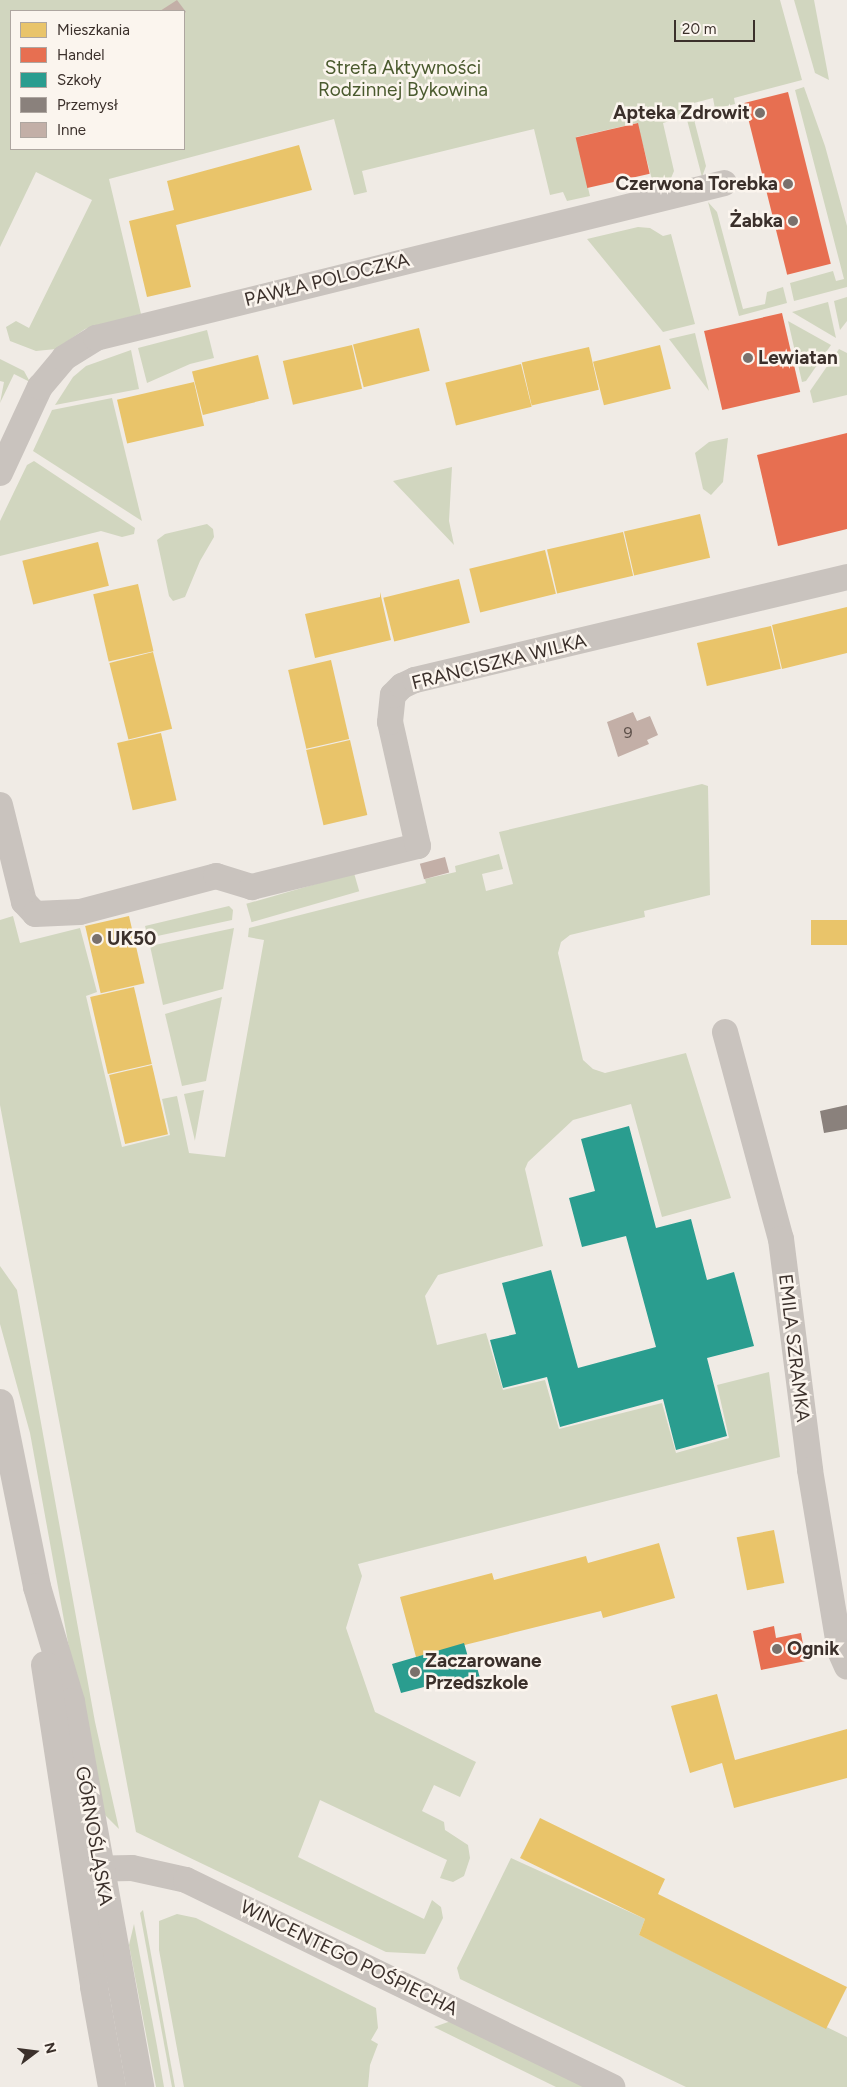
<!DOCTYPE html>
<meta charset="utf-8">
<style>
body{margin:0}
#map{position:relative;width:847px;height:2087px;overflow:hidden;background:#f0ebe5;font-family:Figtree,sans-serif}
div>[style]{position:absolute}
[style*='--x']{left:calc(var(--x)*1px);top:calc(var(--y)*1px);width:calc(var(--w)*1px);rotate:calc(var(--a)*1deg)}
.green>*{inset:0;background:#d1d6bf;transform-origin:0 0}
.homes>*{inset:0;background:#e9c46a;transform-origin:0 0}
.shops>*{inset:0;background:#e76f51;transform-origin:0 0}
.schools>*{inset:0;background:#2a9d8f}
.industry>*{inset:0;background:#8a817c}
.building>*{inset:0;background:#c3afa7;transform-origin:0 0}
.minor>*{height:26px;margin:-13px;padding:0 13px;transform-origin:13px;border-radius:13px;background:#c9c3be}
.tertiary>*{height:28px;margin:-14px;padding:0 14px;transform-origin:14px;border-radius:14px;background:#c9c3be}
.dots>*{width:14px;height:14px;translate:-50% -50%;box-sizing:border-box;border:2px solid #fbf5ee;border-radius:50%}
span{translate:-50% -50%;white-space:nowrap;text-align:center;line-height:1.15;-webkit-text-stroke:5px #fbf5ee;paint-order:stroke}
.number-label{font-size:16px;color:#5d504a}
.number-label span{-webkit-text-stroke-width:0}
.park-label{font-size:19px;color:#4a5a2e}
.poi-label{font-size:19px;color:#3b302b;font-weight:700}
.right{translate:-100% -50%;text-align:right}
.left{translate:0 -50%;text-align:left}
.street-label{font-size:19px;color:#3b302b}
.legend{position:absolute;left:10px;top:10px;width:175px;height:140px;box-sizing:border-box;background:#fbf5ee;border:1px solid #aea6a0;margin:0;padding:6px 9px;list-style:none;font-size:15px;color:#3b302b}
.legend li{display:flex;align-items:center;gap:10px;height:25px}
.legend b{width:25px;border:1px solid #aea6a0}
.north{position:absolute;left:10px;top:2027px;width:50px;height:50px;-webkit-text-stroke:4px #fbf5ee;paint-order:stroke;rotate:75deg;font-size:14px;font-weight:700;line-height:20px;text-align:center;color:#3b302b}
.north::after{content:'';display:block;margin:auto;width:18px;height:22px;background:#3b302b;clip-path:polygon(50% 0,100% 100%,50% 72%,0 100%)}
.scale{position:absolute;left:674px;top:20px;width:81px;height:22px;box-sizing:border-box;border:2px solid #3b302b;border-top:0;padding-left:6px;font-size:15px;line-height:18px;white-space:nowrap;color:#3b302b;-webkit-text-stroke:4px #fbf5ee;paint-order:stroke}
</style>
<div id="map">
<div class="green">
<i style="clip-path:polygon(evenodd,0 0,780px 0,802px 80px,734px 98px,735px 104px,715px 109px,713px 98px,690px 104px,706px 166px,702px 177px,686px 116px,663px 123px,674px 171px,669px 183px,654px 187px,637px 123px,576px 137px,590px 196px,567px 201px,563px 192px,550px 195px,534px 129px,362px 171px,367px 192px,354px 195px,334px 119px,109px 179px,141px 314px,85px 329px,56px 349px,36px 351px,10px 341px,6px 327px,16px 321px,29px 328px,92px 200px,36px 172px,0 247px,0 0,11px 11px,184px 11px,184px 149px,11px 149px,11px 11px)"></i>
<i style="clip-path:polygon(794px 0,814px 0,829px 80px,815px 73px)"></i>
<i style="clip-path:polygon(804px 87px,825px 146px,847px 226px,847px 287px,794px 301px,790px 283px,833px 271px,836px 281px,844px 279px,795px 90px)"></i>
<i style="clip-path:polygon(708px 202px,717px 212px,743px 309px,765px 304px,767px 292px,783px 287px,787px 303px,739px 316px)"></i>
<i style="clip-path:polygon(638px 227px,650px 228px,663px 236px,671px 234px,695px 324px,663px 332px,587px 239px)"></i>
<i style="clip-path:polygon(847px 297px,847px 321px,840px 330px,834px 301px)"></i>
<i style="clip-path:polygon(828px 302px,836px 338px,792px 312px)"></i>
<i style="clip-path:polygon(788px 321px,831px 345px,806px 381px,802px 382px)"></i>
<i style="clip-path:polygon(207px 330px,214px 358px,190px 364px,147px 383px,138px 348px)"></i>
<i style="clip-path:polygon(695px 333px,709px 391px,669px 339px)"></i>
<i style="clip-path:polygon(839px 349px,847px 353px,847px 395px,813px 403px,810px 391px)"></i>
<i style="clip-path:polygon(131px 350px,139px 389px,55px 405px,73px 377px,86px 366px)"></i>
<i style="clip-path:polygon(0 359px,24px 371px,30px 382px,14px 374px,0 403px,4px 382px,0 381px)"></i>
<i style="clip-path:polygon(112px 398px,142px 521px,33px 451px,52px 410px)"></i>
<i style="clip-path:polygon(728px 438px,723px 482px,711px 495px,703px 489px,695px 453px,709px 442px)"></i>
<i style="clip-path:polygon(34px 461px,135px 528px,134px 534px,122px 537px,101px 531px,0 556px,0 521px,27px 465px)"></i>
<i style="clip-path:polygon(452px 467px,449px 521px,454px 545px,393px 481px)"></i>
<i style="clip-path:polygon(207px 524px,213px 529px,214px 537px,200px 561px,185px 597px,173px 601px,169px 596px,157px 540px,165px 534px)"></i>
<i style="clip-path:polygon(702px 784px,708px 786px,710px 895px,644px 911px,645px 917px,570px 935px,561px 942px,558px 953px,583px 1060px,593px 1069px,605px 1073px,686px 1053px,731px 1198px,662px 1217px,631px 1104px,573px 1120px,528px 1162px,525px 1169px,543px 1246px,438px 1275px,425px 1296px,437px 1345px,486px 1333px,503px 1390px,545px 1380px,559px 1429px,662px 1403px,676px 1453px,729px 1438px,717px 1385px,769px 1372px,780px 1457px,358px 1564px,362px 1576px,346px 1628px,375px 1712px,476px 1762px,460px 1797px,434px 1785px,422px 1811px,444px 1822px,445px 1830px,468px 1845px,470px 1858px,464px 1876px,453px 1882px,440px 1878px,447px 1860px,320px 1800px,298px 1857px,424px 1919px,432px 1900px,441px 1907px,443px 1918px,425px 1954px,386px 1952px,136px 1832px,0 1105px,0 920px,13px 916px,20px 943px,80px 928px,97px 992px,86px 996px,122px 1147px,170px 1135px,162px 1099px,177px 1096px,189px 1153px,225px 1157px,264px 940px,248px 937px,249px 928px,426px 883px,425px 879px,456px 872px,455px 866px,499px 854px,503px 869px,482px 874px,486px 891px,513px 884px,499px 832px)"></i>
<i style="left:354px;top:873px;width:19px;height:112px;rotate:74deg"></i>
<i style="clip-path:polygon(229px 906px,233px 910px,232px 920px,148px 938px,145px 926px)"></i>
<i style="clip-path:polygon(234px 928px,223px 989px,163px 1005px,150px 946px)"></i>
<i style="clip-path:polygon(222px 997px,206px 1081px,182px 1086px,165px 1014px)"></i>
<i style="clip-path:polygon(204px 1090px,195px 1140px,195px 1141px,184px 1094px)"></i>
<i style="clip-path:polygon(0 1266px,17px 1290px,95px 1722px,119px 1829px,104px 1814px,83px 1725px,30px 1433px,0 1324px)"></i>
<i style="clip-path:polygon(511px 1858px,645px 1919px,639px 1935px,847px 2037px,847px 2087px,686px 2087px,460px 1979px,457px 1968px)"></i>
<i style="clip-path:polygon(143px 1910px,175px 2087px,172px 2087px,140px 1913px)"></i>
<i style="clip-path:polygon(177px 1914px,196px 1918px,376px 2008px,378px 2028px,371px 2040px,378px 2044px,370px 2065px,368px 2087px,184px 2087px,159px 1950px,159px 1921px)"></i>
<i style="clip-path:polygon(134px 1924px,157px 2046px,164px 2087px,156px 2087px,129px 1945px)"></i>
<i style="clip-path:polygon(451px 2021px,586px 2087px,556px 2087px,434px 2027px)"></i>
</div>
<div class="homes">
<i style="clip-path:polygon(299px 145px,312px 190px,176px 225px,191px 287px,147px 297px,129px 221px,174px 210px,167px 181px)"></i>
<i style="left:419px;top:328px;width:44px;height:68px;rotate:76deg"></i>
<i style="left:352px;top:345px;width:45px;height:71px;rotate:77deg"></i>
<i style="left:660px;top:345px;width:45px;height:69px;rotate:76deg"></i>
<i style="left:589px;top:347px;width:44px;height:69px;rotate:77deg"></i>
<i style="left:258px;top:355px;width:45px;height:68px;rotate:76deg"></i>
<i style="left:521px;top:364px;width:44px;height:78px;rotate:76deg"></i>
<i style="left:194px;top:382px;width:45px;height:79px;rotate:77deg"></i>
<i style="left:700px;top:514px;width:45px;height:78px;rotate:77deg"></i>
<i style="left:623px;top:532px;width:45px;height:78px;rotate:77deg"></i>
<i style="left:98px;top:542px;width:45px;height:78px;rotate:76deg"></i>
<i style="left:545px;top:550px;width:45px;height:78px;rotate:76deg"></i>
<i style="left:459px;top:579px;width:45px;height:78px;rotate:76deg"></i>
<i style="left:138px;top:584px;width:69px;height:46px;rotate:77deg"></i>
<i style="clip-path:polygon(380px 592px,391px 640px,315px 658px,305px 614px,380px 597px)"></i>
<i style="clip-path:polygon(847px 607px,847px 653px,782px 669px,772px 625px)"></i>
<i style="left:771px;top:626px;width:44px;height:76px;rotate:77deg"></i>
<i style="left:153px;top:652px;width:79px;height:45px;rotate:76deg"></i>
<i style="left:331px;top:660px;width:81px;height:44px;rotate:77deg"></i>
<i style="left:161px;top:733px;width:69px;height:45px;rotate:77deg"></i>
<i style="left:350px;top:740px;width:77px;height:45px;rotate:77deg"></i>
<i style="left:129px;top:916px;width:69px;height:45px;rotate:77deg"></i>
<i style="left:847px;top:920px;width:25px;height:36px;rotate:90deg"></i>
<i style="left:134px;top:987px;width:79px;height:45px;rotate:77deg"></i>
<i style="left:152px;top:1065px;width:71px;height:44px;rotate:77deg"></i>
<i style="left:774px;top:1530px;width:54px;height:38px;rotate:79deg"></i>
<i style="clip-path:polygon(659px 1543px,675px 1598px,603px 1618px,601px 1611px,416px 1657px,400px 1597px,492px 1573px,494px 1580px,586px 1556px,588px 1563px)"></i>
<i style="clip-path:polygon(717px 1694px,735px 1760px,847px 1729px,847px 1778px,734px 1808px,722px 1763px,690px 1773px,671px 1706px)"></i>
<i style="clip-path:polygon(540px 1818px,665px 1879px,658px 1894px,847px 1987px,826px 2029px,639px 1935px,645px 1919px,520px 1858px)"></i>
</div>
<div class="shops">
<i style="left:788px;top:92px;width:177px;height:45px;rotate:76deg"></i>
<i style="left:638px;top:123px;width:52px;height:64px;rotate:77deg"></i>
<i style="left:782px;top:313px;width:81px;height:80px;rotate:77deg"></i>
<i style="clip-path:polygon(847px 433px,847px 529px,778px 546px,757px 455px)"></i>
<i style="clip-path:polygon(774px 1626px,776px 1638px,801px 1633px,806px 1661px,761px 1670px,753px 1631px)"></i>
</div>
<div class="schools">
<i style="clip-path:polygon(629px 1126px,656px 1228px,691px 1219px,707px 1280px,734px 1272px,754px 1346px,707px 1358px,727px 1436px,676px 1450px,663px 1399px,560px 1427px,547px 1377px,503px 1388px,490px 1340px,516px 1334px,502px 1283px,551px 1270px,578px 1368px,656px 1347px,626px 1236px,582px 1247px,569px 1198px,595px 1191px,581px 1139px)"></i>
<i style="clip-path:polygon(464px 1643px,468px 1657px,474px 1656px,481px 1682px,449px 1691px,447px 1681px,401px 1693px,392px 1664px)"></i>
</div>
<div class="industry">
<i style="clip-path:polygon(847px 1105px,847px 1129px,824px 1133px,820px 1111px)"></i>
</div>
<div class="building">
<i style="clip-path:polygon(177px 0,186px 12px,184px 13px,160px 11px)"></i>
<i style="clip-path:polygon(633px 712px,637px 721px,650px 716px,658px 735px,647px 740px,649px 744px,618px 757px,607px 722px)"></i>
<i style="left:445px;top:857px;width:16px;height:26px;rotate:75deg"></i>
</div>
<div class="minor">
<i style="--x:0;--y:473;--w:95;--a:-65.1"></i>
<i style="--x:40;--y:387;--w:38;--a:-50"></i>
<i style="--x:64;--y:358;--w:38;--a:-32"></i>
<i style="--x:96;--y:338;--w:647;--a:-13.86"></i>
<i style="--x:0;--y:805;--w:100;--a:76.1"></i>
<i style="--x:24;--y:902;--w:16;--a:47"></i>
<i style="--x:35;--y:914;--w:45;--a:-2.5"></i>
<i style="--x:80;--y:912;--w:141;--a:-14.8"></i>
<i style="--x:216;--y:876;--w:38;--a:17"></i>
<i style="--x:252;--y:887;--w:171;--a:-13.9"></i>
<i style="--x:418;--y:846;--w:127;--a:-102.7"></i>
<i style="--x:390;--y:722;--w:27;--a:-84"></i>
<i style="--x:393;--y:695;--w:13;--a:-45"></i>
<i style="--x:402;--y:686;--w:14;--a:-25"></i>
<i style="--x:415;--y:680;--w:444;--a:-13.4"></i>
<i style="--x:725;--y:1032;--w:214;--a:74.9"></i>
<i style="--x:781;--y:1239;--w:233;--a:82.8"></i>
<i style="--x:810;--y:1470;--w:183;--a:80.6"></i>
<i style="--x:840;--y:1651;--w:17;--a:66"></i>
<i style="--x:79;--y:1869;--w:53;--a:-1.1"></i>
<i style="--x:132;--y:1868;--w:55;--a:12.5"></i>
<i style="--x:186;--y:1880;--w:474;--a:25.9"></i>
</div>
<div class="tertiary">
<i style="--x:0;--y:1403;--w:188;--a:78.6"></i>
<i style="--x:37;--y:1587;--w:120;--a:73.5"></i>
<i style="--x:71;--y:1702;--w:391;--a:79.8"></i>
<i style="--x:45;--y:1665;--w:326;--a:81.3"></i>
<i style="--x:94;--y:1987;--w:102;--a:79.8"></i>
</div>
<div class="dots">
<i style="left:760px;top:113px;background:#7a716c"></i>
<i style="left:788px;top:184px;background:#7a716c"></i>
<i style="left:793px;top:221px;background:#7a716c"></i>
<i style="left:748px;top:358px;background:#7a716c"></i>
<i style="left:97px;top:939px;background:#7a716c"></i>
<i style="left:777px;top:1649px;background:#7a716c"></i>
<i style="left:415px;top:1672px;background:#7a716c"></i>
</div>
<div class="number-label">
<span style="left:628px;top:733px">9</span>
</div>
<div class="park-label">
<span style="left:403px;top:79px">Strefa Aktywności<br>Rodzinnej Bykowina</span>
</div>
<div class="poi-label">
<span class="right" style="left:750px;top:113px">Apteka Zdrowit</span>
<span class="right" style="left:778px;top:184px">Czerwona Torebka</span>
<span class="right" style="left:783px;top:221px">Żabka</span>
<span class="left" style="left:758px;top:358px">Lewiatan</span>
<span class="left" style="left:107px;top:939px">UK50</span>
<span class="left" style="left:787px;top:1649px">Ognik</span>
<span class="left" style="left:425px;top:1672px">Zaczarowane<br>Przedszkole</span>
</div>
<div class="street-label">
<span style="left:327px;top:280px;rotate:-14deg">PAWŁA POLOCZKA</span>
<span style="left:499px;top:662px;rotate:-14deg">FRANCISZKA WILKA</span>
<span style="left:794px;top:1348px;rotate:83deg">EMILA SZRAMKA</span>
<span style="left:94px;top:1836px;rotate:80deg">GÓRNOŚLĄSKA</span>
<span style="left:349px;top:1958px;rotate:26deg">WINCENTEGO POŚPIECHA</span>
</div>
<ul class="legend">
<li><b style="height:14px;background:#e9c46a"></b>Mieszkania</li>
<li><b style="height:14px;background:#e76f51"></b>Handel</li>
<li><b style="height:14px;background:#2a9d8f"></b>Szkoły</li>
<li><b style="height:14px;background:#8a817c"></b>Przemysł</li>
<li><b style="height:14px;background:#c3afa7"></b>Inne</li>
</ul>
<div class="north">N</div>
<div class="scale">20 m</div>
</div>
